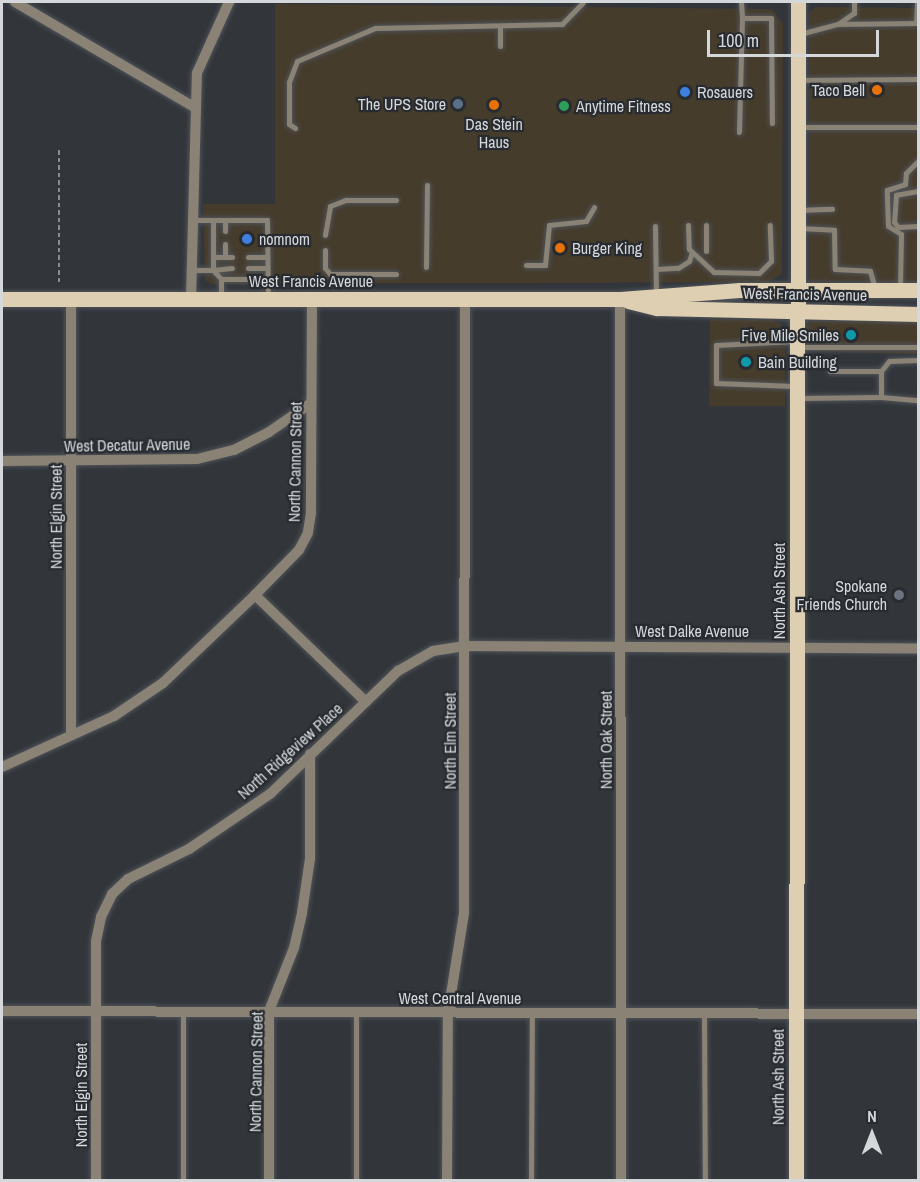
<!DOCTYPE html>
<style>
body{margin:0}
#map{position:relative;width:920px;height:1182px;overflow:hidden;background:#32363b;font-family:"Archivo Narrow",sans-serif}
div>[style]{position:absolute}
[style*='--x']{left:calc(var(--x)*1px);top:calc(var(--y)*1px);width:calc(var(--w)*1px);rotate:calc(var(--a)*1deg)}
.commercial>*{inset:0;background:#463c2c}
.path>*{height:2px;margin-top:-1px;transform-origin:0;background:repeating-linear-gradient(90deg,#888b8f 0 4.5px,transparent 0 7.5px)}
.roads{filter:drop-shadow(0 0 2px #4f5358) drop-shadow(0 0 2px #4f5358)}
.lane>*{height:5px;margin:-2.5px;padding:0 2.5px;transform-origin:2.5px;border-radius:2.5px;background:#8a8375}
.street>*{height:10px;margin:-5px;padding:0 5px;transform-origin:5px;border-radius:5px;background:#8a8375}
.primary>*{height:15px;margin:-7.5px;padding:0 7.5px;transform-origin:7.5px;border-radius:7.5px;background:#decfb2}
.dots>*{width:16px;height:16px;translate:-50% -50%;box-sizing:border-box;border:3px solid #282c30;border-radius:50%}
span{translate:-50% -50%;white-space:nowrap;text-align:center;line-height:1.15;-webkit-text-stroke:4.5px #282c30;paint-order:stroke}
.poi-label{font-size:16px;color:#d5d8db}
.right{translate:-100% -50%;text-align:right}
.left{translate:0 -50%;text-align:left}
.street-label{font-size:16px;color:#d5d8db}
.frame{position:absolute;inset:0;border:3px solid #d5d8db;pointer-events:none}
.north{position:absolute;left:842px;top:1104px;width:60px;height:60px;-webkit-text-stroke:4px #282c30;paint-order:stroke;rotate:0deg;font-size:16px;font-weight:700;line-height:24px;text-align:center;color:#d5d8db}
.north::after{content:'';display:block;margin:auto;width:21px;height:27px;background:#d5d8db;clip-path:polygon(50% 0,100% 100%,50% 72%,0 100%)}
.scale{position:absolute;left:707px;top:30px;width:172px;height:27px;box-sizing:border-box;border:3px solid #d5d8db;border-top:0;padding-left:8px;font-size:18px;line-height:21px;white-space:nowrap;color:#d5d8db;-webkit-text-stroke:4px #282c30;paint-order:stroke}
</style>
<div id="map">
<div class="commercial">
<i style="clip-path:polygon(275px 4px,772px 9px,783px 24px,782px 274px,768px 282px,212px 284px,205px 280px,203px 204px,275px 204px)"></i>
<i style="clip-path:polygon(816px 7px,918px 8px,918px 282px,810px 281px,809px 13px)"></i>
<i style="clip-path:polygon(710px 319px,772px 320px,781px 324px,785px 333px,785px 406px,709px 406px)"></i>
<i style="clip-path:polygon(918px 320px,918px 354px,806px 351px,807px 325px,812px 321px)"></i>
</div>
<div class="path">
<i style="--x:59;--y:282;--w:134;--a:-90"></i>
</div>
<div class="roads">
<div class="lane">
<i style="--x:741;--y:2;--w:16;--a:86"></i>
<i style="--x:916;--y:23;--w:21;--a:-87"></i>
<i style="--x:838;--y:24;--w:80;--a:-0.7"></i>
<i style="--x:800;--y:34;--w:39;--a:-15"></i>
<i style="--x:838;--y:24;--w:19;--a:-35"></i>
<i style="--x:854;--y:13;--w:11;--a:-90"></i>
<i style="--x:500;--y:46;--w:20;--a:-90"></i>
<i style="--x:800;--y:80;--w:118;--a:-0.5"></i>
<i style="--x:800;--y:127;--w:118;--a:0"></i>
<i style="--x:295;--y:128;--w:7;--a:-146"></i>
<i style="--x:289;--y:124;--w:42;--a:-90"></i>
<i style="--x:289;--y:82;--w:22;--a:-69"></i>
<i style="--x:297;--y:61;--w:85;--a:-22.9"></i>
<i style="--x:375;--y:28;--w:187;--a:-1.2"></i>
<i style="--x:562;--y:24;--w:30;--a:-46"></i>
<i style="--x:739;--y:132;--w:114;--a:-88.5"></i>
<i style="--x:742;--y:18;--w:29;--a:0"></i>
<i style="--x:771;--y:18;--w:105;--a:89.5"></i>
<i style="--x:918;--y:191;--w:22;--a:170"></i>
<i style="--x:896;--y:195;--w:27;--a:94"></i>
<i style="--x:894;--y:222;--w:6;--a:51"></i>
<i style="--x:898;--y:227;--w:20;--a:-3"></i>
<i style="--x:798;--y:210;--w:34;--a:-2"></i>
<i style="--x:193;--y:220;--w:74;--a:0"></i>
<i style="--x:267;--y:220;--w:77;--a:89.3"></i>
<i style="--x:213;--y:220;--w:37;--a:90"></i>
<i style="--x:225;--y:220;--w:11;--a:90"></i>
<i style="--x:688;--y:225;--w:24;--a:88"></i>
<i style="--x:689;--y:249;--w:34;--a:43"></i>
<i style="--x:714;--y:272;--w:45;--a:1.3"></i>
<i style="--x:759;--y:273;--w:17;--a:-45"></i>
<i style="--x:771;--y:261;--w:36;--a:-92"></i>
<i style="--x:655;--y:226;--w:68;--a:89.2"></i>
<i style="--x:800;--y:228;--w:34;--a:3"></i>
<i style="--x:834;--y:230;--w:39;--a:89"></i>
<i style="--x:835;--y:269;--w:35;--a:3"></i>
<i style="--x:870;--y:271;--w:18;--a:74"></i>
<i style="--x:325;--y:235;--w:29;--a:-80"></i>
<i style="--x:330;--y:206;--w:17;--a:-21"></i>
<i style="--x:346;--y:200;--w:50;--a:0"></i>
<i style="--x:325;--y:250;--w:18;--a:90"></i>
<i style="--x:325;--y:268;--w:8;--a:50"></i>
<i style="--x:330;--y:274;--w:66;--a:0"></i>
<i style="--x:706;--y:251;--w:26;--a:-90"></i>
<i style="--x:225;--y:257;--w:13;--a:-90"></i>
<i style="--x:232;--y:257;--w:19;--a:180"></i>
<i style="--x:213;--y:257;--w:13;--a:90"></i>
<i style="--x:213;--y:270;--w:19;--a:-6"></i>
<i style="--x:248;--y:257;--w:19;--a:0"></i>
<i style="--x:526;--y:265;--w:19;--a:0"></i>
<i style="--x:545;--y:265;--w:40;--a:-84.3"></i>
<i style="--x:549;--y:225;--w:37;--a:-6"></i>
<i style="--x:586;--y:221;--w:16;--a:-60"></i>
<i style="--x:426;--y:267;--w:82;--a:-89.3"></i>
<i style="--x:248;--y:268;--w:19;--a:0"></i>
<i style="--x:656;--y:269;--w:22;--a:-3"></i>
<i style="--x:678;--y:268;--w:13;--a:-32"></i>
<i style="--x:689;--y:261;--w:9;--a:-72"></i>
<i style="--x:192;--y:270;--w:21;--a:0"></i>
<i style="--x:213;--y:270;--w:12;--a:48"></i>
<i style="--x:221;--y:279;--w:47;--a:0"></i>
<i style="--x:900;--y:287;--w:53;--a:-88.9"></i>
<i style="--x:901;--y:234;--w:15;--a:-148"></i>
<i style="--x:888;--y:226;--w:36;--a:-92"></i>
<i style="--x:887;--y:190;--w:19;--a:-18"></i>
<i style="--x:905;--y:184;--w:11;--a:-85"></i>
<i style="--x:906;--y:173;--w:17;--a:-45"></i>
<i style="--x:221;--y:298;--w:19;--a:-90"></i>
<i style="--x:799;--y:347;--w:119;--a:0"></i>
<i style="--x:830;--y:371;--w:51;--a:0"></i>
<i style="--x:794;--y:386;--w:78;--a:-177.8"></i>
<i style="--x:716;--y:383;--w:38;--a:-90"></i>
<i style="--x:716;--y:345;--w:80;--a:-2.9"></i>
<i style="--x:881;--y:397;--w:26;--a:-90"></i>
<i style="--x:881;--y:371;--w:13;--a:-51"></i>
<i style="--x:889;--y:361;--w:29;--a:-2"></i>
<i style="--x:799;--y:398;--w:82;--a:-0.7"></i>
<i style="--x:881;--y:397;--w:37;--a:5"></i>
<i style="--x:704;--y:1013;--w:167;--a:89.7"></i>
<i style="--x:183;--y:1180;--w:169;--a:-90"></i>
<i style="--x:356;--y:1180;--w:167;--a:-90"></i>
<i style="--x:531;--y:1180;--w:167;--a:-89.7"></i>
</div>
<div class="street">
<i style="--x:15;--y:2;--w:208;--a:30.4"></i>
<i style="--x:191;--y:299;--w:226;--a:-88.5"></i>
<i style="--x:197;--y:73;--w:78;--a:-65.7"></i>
<i style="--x:312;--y:299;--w:214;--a:90.3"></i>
<i style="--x:311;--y:513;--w:20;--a:99"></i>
<i style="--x:308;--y:533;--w:19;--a:118"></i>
<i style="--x:299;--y:550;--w:63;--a:134.4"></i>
<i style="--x:255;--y:595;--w:154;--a:43.9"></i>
<i style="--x:620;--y:299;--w:881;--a:89.93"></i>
<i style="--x:2;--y:461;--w:195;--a:-0.6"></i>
<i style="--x:197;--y:459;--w:38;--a:-14"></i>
<i style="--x:234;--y:450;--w:39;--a:-27"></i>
<i style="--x:269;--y:432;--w:51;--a:-34.6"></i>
<i style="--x:71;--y:735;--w:436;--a:-90"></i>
<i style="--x:2;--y:767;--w:123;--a:-24.5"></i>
<i style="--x:114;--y:716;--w:59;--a:-34"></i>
<i style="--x:163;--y:683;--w:127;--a:-43.7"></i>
<i style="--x:2;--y:1011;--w:916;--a:0.19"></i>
<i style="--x:96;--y:1180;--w:239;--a:-90"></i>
<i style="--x:96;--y:941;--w:25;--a:-78"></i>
<i style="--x:101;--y:917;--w:25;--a:-64"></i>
<i style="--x:112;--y:894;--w:22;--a:-43"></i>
<i style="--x:128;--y:879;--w:68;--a:-26.2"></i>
<i style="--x:189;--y:849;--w:98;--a:-34.2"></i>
<i style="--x:270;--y:794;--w:178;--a:-43.9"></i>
<i style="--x:398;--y:671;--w:40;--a:-29.7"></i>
<i style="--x:433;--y:651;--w:32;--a:-9"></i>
<i style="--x:465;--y:646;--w:453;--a:0.3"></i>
<i style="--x:269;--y:1180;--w:169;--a:-90"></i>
<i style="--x:269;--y:1011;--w:68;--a:-68.4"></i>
<i style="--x:294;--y:948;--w:36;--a:-77"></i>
<i style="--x:302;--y:913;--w:55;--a:-81.6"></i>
<i style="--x:310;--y:859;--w:105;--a:-90"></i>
<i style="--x:447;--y:1180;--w:167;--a:-89.7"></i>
<i style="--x:448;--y:1013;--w:101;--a:-80.9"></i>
<i style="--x:464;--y:913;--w:613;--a:-89.91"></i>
</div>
<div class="primary">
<i style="--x:2;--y:299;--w:618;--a:0"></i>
<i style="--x:620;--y:299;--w:120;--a:-4.3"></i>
<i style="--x:740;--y:290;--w:178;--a:0"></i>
<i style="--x:628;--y:301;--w:30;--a:14"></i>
<i style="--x:657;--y:308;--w:261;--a:1.3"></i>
<i style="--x:796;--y:1180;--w:1178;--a:-89.9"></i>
</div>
</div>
<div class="dots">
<i style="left:877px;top:90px;background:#e8710a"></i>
<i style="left:685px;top:92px;background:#3f7fe0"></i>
<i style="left:458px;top:104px;background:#5c6f8a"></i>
<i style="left:494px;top:105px;background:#e8710a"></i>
<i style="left:564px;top:106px;background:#2e9e5b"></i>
<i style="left:247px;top:239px;background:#3f7fe0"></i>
<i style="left:560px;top:248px;background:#e8710a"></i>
<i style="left:851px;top:335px;background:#0f9aa8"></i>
<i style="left:746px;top:362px;background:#0f9aa8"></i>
<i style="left:899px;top:595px;background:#6b7280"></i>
</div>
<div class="poi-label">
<span class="right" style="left:865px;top:90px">Taco Bell</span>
<span class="left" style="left:697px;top:92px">Rosauers</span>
<span class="right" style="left:446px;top:104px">The UPS Store</span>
<span class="left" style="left:576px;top:106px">Anytime Fitness</span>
<span style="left:494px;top:133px">Das Stein<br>Haus</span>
<span class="left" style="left:259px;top:239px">nomnom</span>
<span class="left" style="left:572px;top:248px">Burger King</span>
<span class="right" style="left:839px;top:335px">Five Mile Smiles</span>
<span class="left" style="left:758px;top:362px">Bain Building</span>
<span class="right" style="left:887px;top:595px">Spokane<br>Friends Church</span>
</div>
<div class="street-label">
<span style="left:311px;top:281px">West Francis Avenue</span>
<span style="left:805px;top:294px;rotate:1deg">West Francis Avenue</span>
<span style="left:127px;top:445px;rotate:-1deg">West Decatur Avenue</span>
<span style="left:295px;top:462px;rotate:-89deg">North Cannon Street</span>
<span style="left:56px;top:517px;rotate:-90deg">North Elgin Street</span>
<span style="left:779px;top:591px;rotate:-90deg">North Ash Street</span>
<span style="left:692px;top:631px">West Dalke Avenue</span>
<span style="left:606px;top:740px;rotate:-90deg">North Oak Street</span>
<span style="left:450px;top:741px;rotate:-90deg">North Elm Street</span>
<span style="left:290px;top:751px;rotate:-42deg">North Ridgeview Place</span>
<span style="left:460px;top:998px">West Central Avenue</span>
<span style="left:256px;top:1072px;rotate:-89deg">North Cannon Street</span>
<span style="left:778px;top:1077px;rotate:-90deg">North Ash Street</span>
<span style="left:81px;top:1095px;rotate:-90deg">North Elgin Street</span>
</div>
<div class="frame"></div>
<div class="north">N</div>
<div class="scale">100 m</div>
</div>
